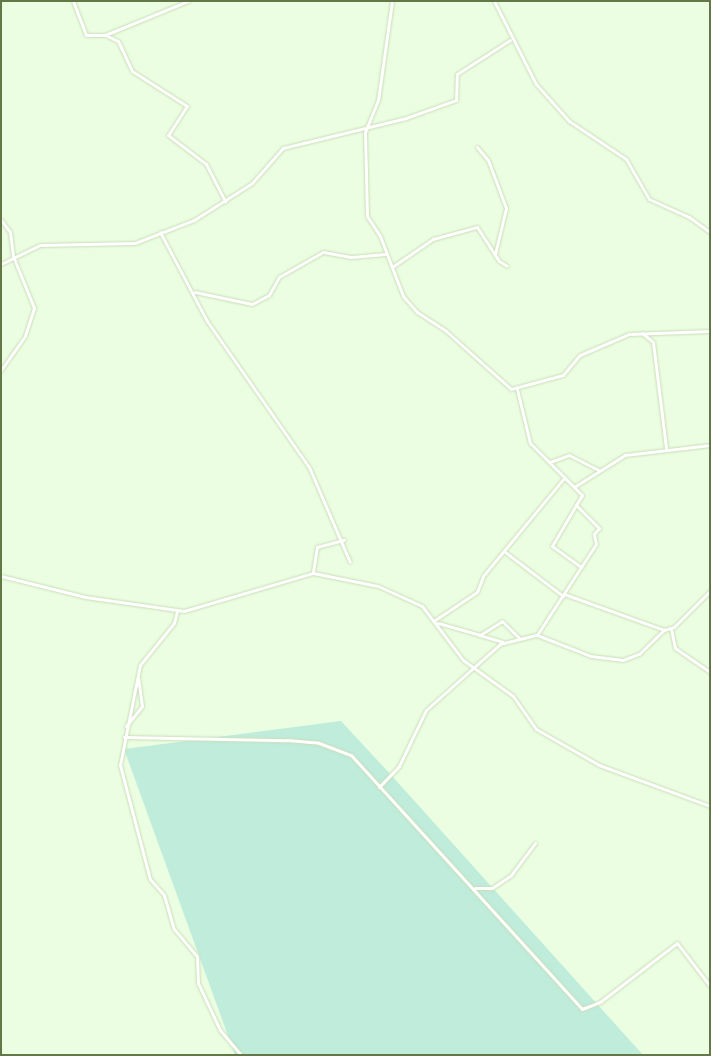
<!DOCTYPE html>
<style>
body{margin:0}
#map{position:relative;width:711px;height:1056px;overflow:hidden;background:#ebfee1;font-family:Barlow,sans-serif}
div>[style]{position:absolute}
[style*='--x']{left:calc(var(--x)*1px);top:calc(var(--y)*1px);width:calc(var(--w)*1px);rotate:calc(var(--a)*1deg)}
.green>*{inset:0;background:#bfecdb}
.roads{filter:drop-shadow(0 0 1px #caddb8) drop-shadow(0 0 1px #caddb8)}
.street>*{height:3px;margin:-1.5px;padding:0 1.5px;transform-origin:1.5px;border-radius:1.5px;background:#fff}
span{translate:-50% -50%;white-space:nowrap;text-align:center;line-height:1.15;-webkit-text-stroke:4px #f1ffe9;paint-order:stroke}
.frame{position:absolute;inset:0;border:2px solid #647746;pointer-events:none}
</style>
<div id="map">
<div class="green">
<i style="clip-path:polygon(341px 721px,392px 776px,643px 1055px,235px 1055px,124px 749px)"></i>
</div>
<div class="roads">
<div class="street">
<i style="--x:73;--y:1;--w:36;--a:69"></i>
<i style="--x:86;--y:35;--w:19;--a:0"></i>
<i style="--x:105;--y:35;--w:14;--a:25"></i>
<i style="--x:118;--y:41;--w:33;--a:65"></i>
<i style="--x:132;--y:71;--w:65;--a:32.5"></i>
<i style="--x:187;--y:106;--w:35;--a:123"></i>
<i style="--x:168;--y:135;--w:48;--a:37.3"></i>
<i style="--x:206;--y:164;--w:42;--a:62.8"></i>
<i style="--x:392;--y:1;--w:100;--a:98"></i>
<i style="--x:378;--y:100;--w:35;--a:112"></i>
<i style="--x:365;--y:133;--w:83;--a:88.6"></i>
<i style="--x:367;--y:216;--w:24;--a:57"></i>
<i style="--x:380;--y:236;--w:64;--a:69"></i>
<i style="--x:403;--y:296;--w:21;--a:49"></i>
<i style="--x:417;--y:312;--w:35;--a:33"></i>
<i style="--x:446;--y:331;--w:87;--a:41.7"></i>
<i style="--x:511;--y:389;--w:54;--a:-15.1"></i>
<i style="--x:563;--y:375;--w:26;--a:-50"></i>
<i style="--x:580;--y:355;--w:53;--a:-23.2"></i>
<i style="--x:629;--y:334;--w:81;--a:-2.1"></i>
<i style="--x:494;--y:1;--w:93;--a:63.2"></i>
<i style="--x:536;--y:84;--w:50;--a:48.3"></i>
<i style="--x:569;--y:121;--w:69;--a:33.7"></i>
<i style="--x:626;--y:159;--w:46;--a:60.1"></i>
<i style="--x:649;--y:199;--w:44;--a:24.2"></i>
<i style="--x:689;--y:217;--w:26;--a:36"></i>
<i style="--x:105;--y:35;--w:90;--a:-22.3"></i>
<i style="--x:477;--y:147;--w:17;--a:50"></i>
<i style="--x:488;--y:160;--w:51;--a:69.4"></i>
<i style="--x:506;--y:208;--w:47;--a:103.4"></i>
<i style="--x:1;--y:220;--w:15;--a:53"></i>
<i style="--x:10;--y:232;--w:24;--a:83"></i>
<i style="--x:13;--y:256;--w:56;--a:68"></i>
<i style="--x:34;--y:308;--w:29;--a:108"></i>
<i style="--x:25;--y:336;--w:42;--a:125.2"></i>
<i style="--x:160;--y:232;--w:101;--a:62.2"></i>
<i style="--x:207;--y:321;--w:178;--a:55.1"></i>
<i style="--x:309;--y:467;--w:103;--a:66.7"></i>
<i style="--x:1;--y:264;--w:43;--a:-26"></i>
<i style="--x:40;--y:245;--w:95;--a:-1.2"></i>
<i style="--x:135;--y:243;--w:63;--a:-21.3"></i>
<i style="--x:194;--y:220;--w:69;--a:-32.5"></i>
<i style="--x:252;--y:183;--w:47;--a:-48.5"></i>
<i style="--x:283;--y:148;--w:127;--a:-13.7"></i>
<i style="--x:406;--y:118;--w:53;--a:-19.8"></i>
<i style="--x:456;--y:100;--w:26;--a:-88"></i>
<i style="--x:457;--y:74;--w:63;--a:-32.7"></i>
<i style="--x:392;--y:267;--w:50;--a:-34.3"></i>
<i style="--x:433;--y:239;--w:46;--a:-15.3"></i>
<i style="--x:477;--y:227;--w:40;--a:57.1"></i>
<i style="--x:499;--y:261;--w:9;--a:32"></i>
<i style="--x:195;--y:292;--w:58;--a:11.9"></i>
<i style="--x:252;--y:304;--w:19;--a:-28"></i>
<i style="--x:269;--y:295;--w:21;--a:-61"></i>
<i style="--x:279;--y:277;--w:51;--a:-29.6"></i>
<i style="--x:323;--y:252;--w:27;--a:10"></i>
<i style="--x:350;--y:257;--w:37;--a:-5"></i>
<i style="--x:642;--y:333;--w:14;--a:39"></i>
<i style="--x:653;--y:342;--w:107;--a:83"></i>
<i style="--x:517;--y:389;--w:56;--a:76.5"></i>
<i style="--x:530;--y:443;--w:74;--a:45"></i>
<i style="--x:582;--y:495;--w:59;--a:120.5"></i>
<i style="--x:552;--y:546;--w:36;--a:36"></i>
<i style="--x:581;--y:567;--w:81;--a:122.9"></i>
<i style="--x:550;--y:462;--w:20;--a:-20"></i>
<i style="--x:569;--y:455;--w:33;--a:27"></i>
<i style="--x:574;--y:487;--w:60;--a:-32.1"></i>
<i style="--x:625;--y:455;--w:86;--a:-6.7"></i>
<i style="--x:576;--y:505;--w:33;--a:45"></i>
<i style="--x:599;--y:528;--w:8;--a:130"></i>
<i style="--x:594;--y:534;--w:10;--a:79"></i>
<i style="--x:596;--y:544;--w:27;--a:123"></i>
<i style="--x:505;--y:552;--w:73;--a:37.2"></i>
<i style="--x:313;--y:572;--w:25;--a:-81"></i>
<i style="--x:317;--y:547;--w:28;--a:-15"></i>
<i style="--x:1;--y:576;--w:87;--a:14"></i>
<i style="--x:85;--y:597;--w:100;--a:8"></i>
<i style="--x:184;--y:611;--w:134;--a:-16.4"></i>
<i style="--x:313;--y:573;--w:66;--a:11.3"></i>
<i style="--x:378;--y:586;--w:48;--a:24.4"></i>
<i style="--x:422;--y:606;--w:68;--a:52.8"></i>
<i style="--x:463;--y:660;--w:62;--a:35.8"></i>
<i style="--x:513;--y:696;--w:40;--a:55.1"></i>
<i style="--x:536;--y:729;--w:73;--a:29.7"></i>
<i style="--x:599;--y:765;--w:118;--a:20.3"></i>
<i style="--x:564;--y:594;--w:106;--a:19.8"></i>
<i style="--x:177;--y:611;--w:12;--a:104"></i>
<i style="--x:174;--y:623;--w:54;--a:129"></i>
<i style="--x:140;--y:665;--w:102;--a:101.3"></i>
<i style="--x:120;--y:765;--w:118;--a:75.3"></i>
<i style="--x:150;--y:879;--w:21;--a:49"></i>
<i style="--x:164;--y:895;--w:35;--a:74"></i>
<i style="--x:174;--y:929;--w:35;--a:50"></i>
<i style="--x:197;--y:956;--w:27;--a:88"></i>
<i style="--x:198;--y:983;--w:52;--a:64.9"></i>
<i style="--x:220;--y:1030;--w:33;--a:50"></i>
<i style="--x:435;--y:620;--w:50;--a:-33.7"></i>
<i style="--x:477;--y:592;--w:17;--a:-69"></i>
<i style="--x:483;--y:576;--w:127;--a:-50.4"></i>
<i style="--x:438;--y:623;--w:44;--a:15.9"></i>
<i style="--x:480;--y:635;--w:26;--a:-32"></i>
<i style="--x:502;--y:621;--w:25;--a:45"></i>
<i style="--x:671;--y:629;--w:19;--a:78"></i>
<i style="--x:675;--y:648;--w:42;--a:34.4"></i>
<i style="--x:479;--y:635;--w:25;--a:16"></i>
<i style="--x:126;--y:726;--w:26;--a:-51"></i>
<i style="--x:142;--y:706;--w:27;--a:-98"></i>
<i style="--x:124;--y:737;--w:163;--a:1.1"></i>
<i style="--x:287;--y:740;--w:32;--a:5"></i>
<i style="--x:319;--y:743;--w:34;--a:21"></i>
<i style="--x:351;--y:755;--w:343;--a:47.7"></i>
<i style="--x:582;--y:1009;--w:19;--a:-21"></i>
<i style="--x:600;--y:1002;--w:97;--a:-37.5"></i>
<i style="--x:677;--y:943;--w:54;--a:52.5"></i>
<i style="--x:379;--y:787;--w:29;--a:-46"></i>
<i style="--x:399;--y:766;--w:62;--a:-64.3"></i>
<i style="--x:426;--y:710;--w:99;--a:-41.7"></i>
<i style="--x:500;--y:644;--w:38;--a:-14"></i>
<i style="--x:537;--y:635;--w:58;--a:21.3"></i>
<i style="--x:591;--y:656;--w:32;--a:7"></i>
<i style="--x:623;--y:660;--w:17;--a:-21"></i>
<i style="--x:639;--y:654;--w:35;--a:-44"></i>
<i style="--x:664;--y:630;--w:10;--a:-17"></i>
<i style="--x:674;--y:627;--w:51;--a:-45"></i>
<i style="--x:475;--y:888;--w:17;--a:0"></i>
<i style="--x:492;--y:888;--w:23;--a:-34"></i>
<i style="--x:511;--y:875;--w:40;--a:-53"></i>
</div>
</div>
<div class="frame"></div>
</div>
